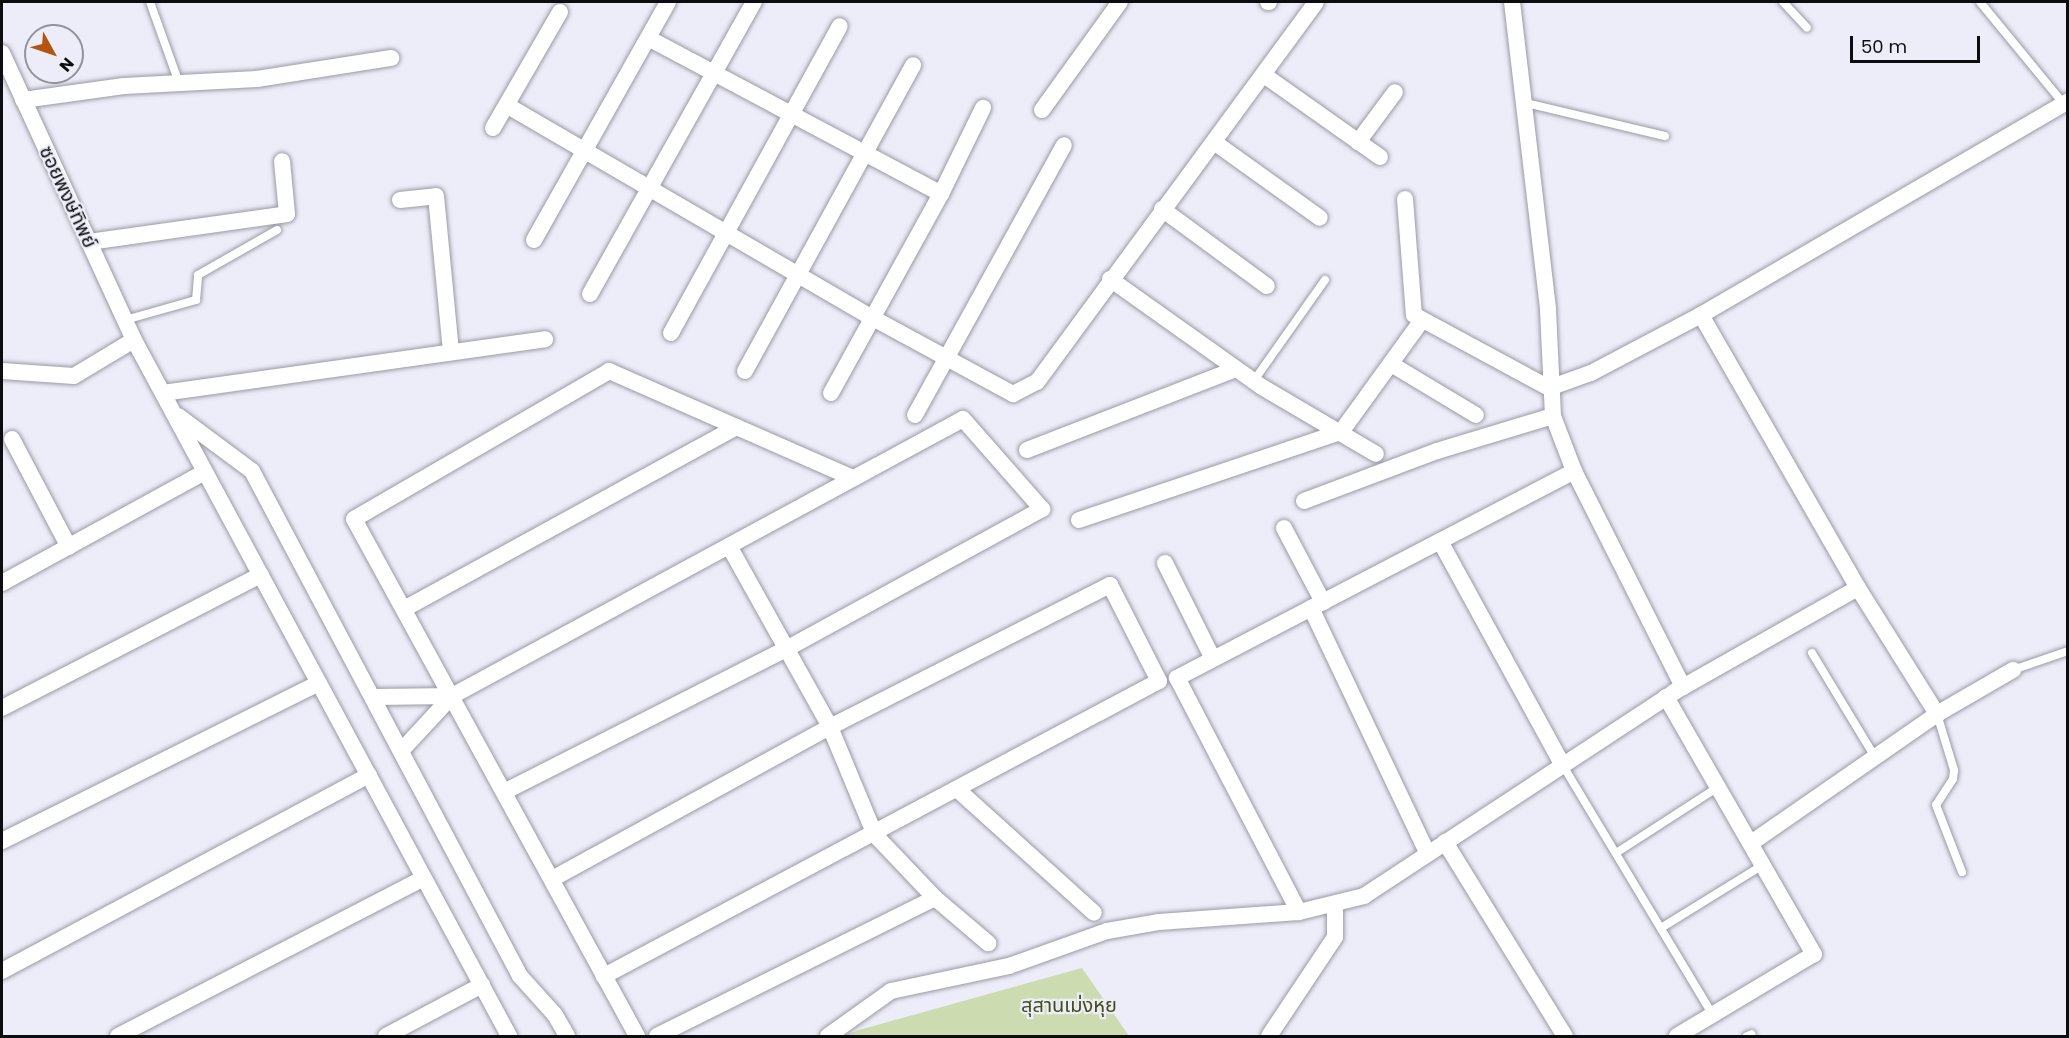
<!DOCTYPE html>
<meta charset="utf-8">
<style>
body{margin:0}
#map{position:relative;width:2069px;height:1038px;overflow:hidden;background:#ecedf8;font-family:Poppins,"Noto Sans Thai",sans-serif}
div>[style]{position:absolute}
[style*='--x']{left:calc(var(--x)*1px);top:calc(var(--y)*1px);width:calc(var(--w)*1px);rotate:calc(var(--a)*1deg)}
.green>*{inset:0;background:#cddcb0}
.roads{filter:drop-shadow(0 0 2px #999aa4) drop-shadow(0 0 2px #999aa4)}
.lane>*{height:8px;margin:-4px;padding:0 4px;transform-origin:4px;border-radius:4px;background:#fff}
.street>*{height:16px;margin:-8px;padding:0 8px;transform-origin:8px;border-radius:8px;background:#fff}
span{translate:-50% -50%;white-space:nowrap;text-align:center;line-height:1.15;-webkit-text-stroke:4.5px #ecedf8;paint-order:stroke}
.street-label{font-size:20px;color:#0d0d11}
.park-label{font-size:20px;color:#414f16}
.frame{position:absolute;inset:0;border:3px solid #0d0d11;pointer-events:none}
.north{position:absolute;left:24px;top:24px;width:60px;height:60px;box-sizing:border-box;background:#ecedf8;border:2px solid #93939c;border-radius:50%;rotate:130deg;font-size:16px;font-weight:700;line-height:24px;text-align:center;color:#0d0d11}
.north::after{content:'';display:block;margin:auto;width:21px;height:27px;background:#b45411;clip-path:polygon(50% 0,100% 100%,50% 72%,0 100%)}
.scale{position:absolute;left:1850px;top:36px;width:130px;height:27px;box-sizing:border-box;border:3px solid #0d0d11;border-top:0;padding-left:8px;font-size:18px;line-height:21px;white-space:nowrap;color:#0d0d11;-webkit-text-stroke:4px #ecedf8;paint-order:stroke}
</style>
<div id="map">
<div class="green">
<i style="clip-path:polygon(1082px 968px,1129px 1036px,842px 1036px,859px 1030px)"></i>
</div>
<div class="roads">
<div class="lane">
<i style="--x:150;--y:2;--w:86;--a:70.3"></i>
<i style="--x:1783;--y:2;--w:35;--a:47"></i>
<i style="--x:1980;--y:2;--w:131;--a:50.6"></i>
<i style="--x:1522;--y:102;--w:147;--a:13.4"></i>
<i style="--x:125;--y:320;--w:74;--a:-15.7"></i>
<i style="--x:196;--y:300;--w:25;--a:-85"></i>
<i style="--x:198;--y:275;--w:91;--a:-29.7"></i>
<i style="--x:1253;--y:382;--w:125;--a:-54.8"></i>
<i style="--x:1812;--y:653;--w:122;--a:58.8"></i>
<i style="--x:2013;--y:670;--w:58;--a:-19.1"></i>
<i style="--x:1937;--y:714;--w:59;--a:73.1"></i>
<i style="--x:1954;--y:770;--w:9;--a:96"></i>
<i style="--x:1953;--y:779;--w:31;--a:123"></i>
<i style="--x:1936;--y:805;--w:72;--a:68.8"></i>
<i style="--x:1562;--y:764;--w:293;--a:59"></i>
<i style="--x:1616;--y:853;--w:121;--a:-32.9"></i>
<i style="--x:1661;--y:928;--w:120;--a:-31.7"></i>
<i style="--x:1747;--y:1036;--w:5;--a:-22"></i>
</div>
<div class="street">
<i style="--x:1268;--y:2;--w:1;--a:0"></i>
<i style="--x:1512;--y:2;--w:310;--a:83.3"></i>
<i style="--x:1548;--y:310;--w:106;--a:87.3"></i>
<i style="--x:1553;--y:416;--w:59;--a:69.1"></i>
<i style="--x:1574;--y:471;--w:242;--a:63.2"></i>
<i style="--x:650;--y:39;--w:330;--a:28"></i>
<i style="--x:2;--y:53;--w:316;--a:65.3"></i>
<i style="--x:134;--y:340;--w:791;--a:61.68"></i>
<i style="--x:1264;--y:75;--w:142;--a:35.3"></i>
<i style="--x:23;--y:100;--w:102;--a:-7.9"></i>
<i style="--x:124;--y:86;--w:133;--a:-3"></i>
<i style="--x:257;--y:79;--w:136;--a:-8.9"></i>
<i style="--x:508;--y:106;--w:420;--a:30.2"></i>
<i style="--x:871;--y:317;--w:162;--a:28.5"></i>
<i style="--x:1013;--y:394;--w:27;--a:-27"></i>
<i style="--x:1037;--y:382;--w:471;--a:-53.7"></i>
<i style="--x:1042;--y:110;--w:133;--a:-54.2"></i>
<i style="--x:493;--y:128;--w:134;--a:-60"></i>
<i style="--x:1214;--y:142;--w:130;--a:35.6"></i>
<i style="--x:1358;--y:142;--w:62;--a:-53.5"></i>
<i style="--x:1405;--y:199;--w:116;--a:85.6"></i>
<i style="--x:1414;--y:315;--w:153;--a:28.4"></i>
<i style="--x:1549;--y:388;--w:45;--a:-19.7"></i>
<i style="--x:1591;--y:373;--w:124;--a:-27.8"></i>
<i style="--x:1701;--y:315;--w:425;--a:-30.2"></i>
<i style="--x:400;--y:200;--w:36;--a:-6"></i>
<i style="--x:436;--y:196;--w:157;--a:84.5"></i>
<i style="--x:1162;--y:209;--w:130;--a:36.3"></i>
<i style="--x:534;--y:240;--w:273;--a:-60.6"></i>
<i style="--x:89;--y:242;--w:200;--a:-8"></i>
<i style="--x:287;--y:214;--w:53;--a:-95.4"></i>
<i style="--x:1110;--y:279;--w:186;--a:35.4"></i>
<i style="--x:1262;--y:387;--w:132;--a:30.4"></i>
<i style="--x:590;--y:294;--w:335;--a:-60.7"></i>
<i style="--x:1701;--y:315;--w:315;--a:60.1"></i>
<i style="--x:1858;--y:588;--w:149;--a:57.9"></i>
<i style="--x:671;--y:333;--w:350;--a:-61.2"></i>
<i style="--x:1391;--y:364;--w:99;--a:31"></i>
<i style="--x:2;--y:371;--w:72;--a:4"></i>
<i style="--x:74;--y:376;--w:70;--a:-31"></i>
<i style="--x:745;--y:371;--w:349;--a:-61.2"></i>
<i style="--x:163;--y:393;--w:386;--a:-8"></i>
<i style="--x:831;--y:393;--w:227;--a:-61.1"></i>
<i style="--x:941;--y:194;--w:96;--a:-64"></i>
<i style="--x:915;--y:415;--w:308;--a:-61.1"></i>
<i style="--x:178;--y:416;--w:92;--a:36.6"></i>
<i style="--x:252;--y:471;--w:572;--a:62.05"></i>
<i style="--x:520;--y:976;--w:52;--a:48.1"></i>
<i style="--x:555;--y:1015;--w:24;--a:60"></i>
<i style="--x:12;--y:439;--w:122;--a:62.2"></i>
<i style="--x:1027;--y:450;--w:224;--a:-21.2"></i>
<i style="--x:1304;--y:501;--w:142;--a:-20.6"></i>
<i style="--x:1437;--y:451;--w:121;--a:-16.8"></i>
<i style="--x:1079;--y:520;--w:276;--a:-18.6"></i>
<i style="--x:1341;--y:432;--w:138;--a:-54.1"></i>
<i style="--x:1284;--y:528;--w:84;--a:62.2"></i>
<i style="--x:1440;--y:541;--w:254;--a:61.3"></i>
<i style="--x:729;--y:546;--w:207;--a:60.8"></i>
<i style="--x:830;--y:727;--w:117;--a:67.4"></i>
<i style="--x:875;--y:835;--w:87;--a:46.4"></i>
<i style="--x:935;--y:898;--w:70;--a:40.3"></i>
<i style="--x:1165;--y:563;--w:107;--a:63.4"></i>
<i style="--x:2;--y:583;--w:231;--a:-28.7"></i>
<i style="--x:1311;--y:608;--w:272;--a:64.6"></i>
<i style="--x:404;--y:609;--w:379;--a:-28.7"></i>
<i style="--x:452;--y:696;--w:581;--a:-28.46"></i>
<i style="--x:963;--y:419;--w:120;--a:48.7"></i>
<i style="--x:1042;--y:509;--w:292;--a:151.3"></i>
<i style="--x:786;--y:649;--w:316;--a:153.1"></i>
<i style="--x:375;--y:697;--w:77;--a:-0.7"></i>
<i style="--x:452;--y:696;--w:74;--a:132.8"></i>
<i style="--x:1666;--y:697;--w:297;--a:60.1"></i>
<i style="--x:1814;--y:954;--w:160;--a:149.1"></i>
<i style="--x:2;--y:708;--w:291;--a:-27.2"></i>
<i style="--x:958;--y:790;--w:183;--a:42.1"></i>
<i style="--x:2;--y:841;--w:354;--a:-26.5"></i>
<i style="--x:1445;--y:842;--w:228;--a:58.3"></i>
<i style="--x:1751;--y:843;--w:226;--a:-34.7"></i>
<i style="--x:1937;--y:714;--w:88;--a:-30.1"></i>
<i style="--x:552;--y:879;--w:317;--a:-28.7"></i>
<i style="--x:830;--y:727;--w:314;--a:-26.9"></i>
<i style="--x:1110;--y:585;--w:108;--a:63"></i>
<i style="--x:1159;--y:681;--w:629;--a:152.01"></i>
<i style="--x:1299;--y:912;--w:264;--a:-117.5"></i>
<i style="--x:1177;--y:678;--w:448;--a:-27.5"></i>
<i style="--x:2;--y:971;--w:416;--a:-28.1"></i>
<i style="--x:118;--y:1036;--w:344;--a:-27.3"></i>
<i style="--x:386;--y:1036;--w:109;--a:-28"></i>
<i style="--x:637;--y:1036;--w:589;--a:-118.7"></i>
<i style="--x:354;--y:519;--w:295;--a:-30.1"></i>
<i style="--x:609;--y:371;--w:266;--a:23.7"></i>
<i style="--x:657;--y:1036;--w:310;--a:-26.4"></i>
<i style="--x:828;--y:1036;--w:77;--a:-35.5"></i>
<i style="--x:891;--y:991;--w:121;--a:-12"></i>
<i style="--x:1009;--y:966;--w:104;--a:-19.7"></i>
<i style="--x:1107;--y:931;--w:53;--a:-9.8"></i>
<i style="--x:1159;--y:922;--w:140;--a:-4.1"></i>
<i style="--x:1299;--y:912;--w:67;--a:-13.8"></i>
<i style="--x:1364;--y:896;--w:371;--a:-33.3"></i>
<i style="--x:1674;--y:692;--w:211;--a:-29.5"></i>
<i style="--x:1269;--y:1036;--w:119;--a:-56.3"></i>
<i style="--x:1335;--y:937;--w:31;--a:-90"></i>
</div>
</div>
<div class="street-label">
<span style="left:68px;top:197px;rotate:65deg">ซอยพงษ์ทิพย์</span>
</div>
<div class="park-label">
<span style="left:1069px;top:1005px">สุสานเม่งหุย</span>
</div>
<div class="frame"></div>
<div class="north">N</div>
<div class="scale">50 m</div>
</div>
